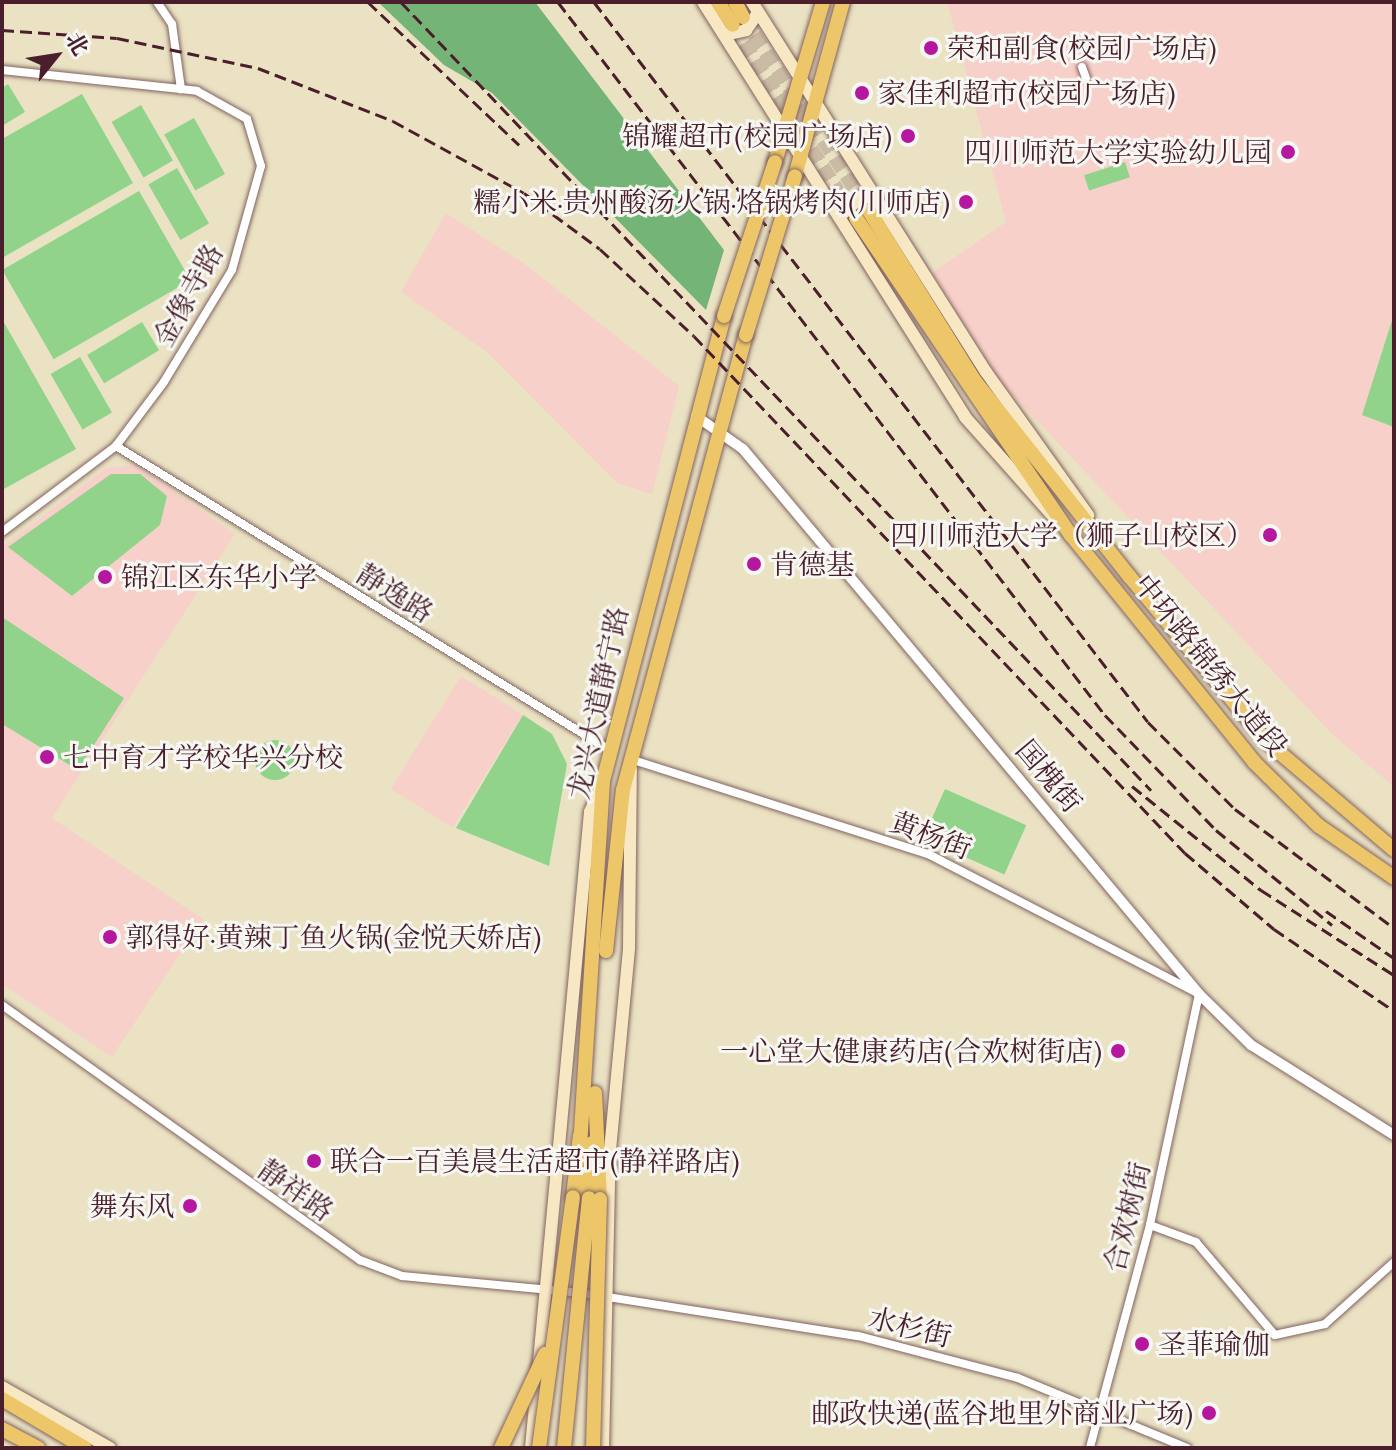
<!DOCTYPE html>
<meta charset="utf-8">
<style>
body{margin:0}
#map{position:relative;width:1396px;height:1450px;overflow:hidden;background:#eae2c3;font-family:"EB Garamond","Noto Serif SC",serif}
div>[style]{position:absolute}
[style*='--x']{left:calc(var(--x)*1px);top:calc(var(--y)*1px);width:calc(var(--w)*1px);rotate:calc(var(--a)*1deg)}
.built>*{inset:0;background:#f7d1c9;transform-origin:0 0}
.green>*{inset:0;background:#91d38b;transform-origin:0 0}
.round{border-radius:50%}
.forest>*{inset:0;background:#74b577}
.primary-tunnel>*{height:14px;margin-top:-7px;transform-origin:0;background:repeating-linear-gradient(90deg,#cabba5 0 14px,transparent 0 21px)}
.roads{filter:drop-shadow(0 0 2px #826360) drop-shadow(0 0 2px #826360)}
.minor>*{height:8px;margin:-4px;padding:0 4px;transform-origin:4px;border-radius:4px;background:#fff}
.tertiary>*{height:10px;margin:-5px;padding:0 5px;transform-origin:5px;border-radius:5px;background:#fff}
.secondary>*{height:12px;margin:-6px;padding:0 6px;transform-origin:6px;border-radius:6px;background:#f7e8c3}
.primary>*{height:14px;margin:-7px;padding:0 7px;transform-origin:7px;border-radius:7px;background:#ecc669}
.trunk>*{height:14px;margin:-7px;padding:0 7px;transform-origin:7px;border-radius:7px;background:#ecc669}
.rail>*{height:3px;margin-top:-1.5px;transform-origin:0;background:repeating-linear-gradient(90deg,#4a1f2b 0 12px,transparent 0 18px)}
.bridges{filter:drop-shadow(0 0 2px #826360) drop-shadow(0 0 2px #826360)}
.primary-bridge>*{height:14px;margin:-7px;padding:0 7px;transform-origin:7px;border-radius:7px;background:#ecc669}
.trunk-bridge>*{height:14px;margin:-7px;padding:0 7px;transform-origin:7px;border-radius:7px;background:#ecc669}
.dots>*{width:22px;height:22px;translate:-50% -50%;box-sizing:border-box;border:4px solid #f6f6f2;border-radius:50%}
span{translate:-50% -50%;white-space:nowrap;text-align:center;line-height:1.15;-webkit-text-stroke:6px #f6f6f2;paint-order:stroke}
.poi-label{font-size:28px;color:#4a1f2b}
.left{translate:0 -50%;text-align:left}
.right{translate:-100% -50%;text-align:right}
.street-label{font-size:28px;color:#4a1f2b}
.frame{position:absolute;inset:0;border:4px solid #4a1f2b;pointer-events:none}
.north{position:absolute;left:16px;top:16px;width:80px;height:80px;-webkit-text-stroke:6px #f6f6f2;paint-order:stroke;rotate:60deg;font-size:22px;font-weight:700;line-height:32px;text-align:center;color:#4a1f2b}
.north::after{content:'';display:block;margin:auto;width:28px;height:36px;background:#4a1f2b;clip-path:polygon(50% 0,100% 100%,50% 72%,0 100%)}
</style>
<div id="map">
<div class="built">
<i style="clip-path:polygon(947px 2px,1394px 2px,1394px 787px,1331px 733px,996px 377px,932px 273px,1006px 222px)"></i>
<i style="clip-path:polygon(446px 213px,526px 265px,679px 386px,652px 494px,617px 483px,487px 352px,401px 292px)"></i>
<i style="clip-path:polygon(136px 465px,235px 534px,52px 818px,203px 919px,112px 1057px,2px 984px,2px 547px,106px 468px)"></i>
<i style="left:461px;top:676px;width:73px;height:133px;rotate:32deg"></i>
</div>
<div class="green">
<i style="clip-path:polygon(8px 84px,25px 112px,2px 126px,2px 88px)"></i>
<i style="clip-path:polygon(82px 94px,133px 183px,2px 258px,2px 139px)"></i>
<i style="left:141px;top:105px;width:64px;height:34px;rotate:60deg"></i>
<i style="left:194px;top:118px;width:64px;height:34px;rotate:61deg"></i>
<i style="left:1125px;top:162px;width:16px;height:43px;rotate:72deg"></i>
<i style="left:177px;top:168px;width:64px;height:33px;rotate:60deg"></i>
<i style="left:139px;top:191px;width:103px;height:158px;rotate:60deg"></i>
<i style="clip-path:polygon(1394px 314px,1394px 427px,1362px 415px)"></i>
<i style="clip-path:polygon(2px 319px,76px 449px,2px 490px)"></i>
<i style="left:142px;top:322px;width:33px;height:64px;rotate:59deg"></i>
<i style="left:80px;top:357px;width:64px;height:34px;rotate:60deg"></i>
<i style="clip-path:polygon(111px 474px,140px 474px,167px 496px,160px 525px,72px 596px,8px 547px)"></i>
<i style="clip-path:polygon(2px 617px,124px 698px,78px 770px,2px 724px)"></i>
<i style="clip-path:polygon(523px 715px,552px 734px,567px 764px,549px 866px,456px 828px)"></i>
<i class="round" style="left:255px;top:740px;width:40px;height:40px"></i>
<i style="left:945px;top:789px;width:89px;height:54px;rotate:24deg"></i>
</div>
<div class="forest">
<i style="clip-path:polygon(378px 2px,535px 2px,724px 250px,706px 310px,492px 93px,444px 65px)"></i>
</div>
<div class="primary-tunnel">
<i style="--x:743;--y:17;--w:231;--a:57"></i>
<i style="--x:733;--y:25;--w:227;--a:57.6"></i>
</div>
<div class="roads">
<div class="minor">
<i style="--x:157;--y:2;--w:27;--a:56"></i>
<i style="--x:172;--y:24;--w:66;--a:82.1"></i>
<i style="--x:1082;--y:67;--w:12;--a:70"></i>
<i style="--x:2;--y:70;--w:196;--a:6.1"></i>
<i style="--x:197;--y:91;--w:57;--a:29.2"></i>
<i style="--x:247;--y:119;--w:49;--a:73.4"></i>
<i style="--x:261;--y:166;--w:108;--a:105.6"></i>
<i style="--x:232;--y:270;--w:131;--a:121.3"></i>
<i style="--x:164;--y:382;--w:80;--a:126.9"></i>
<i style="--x:116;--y:446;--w:143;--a:143"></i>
<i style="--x:116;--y:446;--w:581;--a:31.64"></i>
<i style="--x:630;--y:759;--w:313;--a:17.7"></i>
<i style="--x:928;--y:854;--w:305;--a:27.3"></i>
<i style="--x:1199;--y:994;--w:236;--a:102"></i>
<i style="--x:1150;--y:1225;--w:231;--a:105.1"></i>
<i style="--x:2;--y:1005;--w:440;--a:35.5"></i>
<i style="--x:360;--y:1260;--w:45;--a:20.9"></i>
<i style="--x:402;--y:1276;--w:181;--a:5.4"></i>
<i style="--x:582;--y:1293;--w:279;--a:8.9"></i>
<i style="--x:858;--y:1336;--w:165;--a:14.7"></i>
<i style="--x:1018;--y:1378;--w:183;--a:22.5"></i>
<i style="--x:1150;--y:1225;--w:49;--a:20.3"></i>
<i style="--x:1196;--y:1242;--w:122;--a:49.7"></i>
<i style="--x:1275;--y:1335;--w:51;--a:-12.4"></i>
<i style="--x:1325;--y:1324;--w:93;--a:-41.9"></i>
</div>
<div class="tertiary">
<i style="--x:696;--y:416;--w:57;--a:35.1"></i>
<i style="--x:743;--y:449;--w:711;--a:50.08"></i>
<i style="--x:1199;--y:994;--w:73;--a:44.4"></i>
<i style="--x:1251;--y:1045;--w:169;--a:32.2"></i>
</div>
<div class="secondary">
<i style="--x:703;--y:2;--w:491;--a:57.7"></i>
<i style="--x:965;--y:417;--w:130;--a:48.4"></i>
<i style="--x:752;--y:2;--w:438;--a:57.7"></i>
<i style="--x:986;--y:372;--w:176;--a:54.5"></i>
<i style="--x:725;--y:35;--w:22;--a:-13"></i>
<i style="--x:746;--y:30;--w:21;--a:-55"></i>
<i style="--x:839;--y:217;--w:31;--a:-42"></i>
<i style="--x:862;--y:196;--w:15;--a:11"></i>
<i style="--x:2;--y:1387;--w:124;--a:29.5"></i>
<i style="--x:531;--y:1448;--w:639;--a:-84.7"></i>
<i style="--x:590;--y:812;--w:26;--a:-67"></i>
<i style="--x:603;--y:1448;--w:298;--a:-88.7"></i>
<i style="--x:610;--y:1150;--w:203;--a:-84.6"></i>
<i style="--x:629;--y:948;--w:179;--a:-89.4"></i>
</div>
<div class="primary">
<i style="--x:718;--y:2;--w:27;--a:57"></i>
<i style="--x:735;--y:2;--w:17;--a:62"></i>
<i style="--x:775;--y:162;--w:167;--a:-73.3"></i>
<i style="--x:795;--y:176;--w:180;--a:-74.6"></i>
<i style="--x:869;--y:211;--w:200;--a:58.1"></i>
<i style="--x:975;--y:381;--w:250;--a:51.7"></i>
<i style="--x:1130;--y:577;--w:213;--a:50.3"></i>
<i style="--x:1266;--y:741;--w:168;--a:40.4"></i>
<i style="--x:856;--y:218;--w:383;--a:55.9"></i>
<i style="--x:1071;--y:535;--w:292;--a:51.1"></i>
<i style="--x:1254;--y:762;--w:91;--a:44.6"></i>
<i style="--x:1319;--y:826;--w:91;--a:34.7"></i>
<i style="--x:606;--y:951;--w:162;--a:-84"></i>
<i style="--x:623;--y:790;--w:471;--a:-74.9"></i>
<i style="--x:580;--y:1147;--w:367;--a:-86.4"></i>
<i style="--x:603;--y:781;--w:480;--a:-75.4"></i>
<i style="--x:581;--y:1176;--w:24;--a:90"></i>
<i style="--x:590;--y:1194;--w:51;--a:-87.8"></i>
</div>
<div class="trunk">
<i style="--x:595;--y:1093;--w:106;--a:87.3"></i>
<i style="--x:573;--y:1197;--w:62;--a:-83.6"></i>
<i style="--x:2;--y:1399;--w:96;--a:30.6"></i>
<i style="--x:2;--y:1429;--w:41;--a:27.8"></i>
</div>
</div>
<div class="rail">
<i style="--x:368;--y:2;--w:208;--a:43.4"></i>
<i style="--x:401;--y:2;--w:1088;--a:46.42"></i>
<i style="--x:558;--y:2;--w:899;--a:52.51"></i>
<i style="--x:1105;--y:715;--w:160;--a:46"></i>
<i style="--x:1216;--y:830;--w:150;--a:39.3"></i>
<i style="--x:594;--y:2;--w:908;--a:52.42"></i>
<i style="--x:1148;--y:722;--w:123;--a:45"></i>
<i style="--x:1235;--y:809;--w:199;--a:36.8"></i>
<i style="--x:2;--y:30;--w:115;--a:4"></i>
<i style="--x:117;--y:38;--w:144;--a:12"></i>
<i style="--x:258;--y:68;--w:145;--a:21.4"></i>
<i style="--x:393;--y:121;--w:149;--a:28.8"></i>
<i style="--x:524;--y:193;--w:94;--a:36.4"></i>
<i style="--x:600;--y:249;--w:128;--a:42.8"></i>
<i style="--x:694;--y:336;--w:713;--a:46.48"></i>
<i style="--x:1185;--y:853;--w:117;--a:40.5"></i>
<i style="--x:1274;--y:929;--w:145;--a:34.3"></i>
<i style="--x:1132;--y:786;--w:166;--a:38.9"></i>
<i style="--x:1261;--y:890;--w:158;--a:32.6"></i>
<i style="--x:1326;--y:911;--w:83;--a:34.7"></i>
</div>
<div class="bridges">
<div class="primary-bridge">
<i style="--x:724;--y:316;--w:162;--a:-71.7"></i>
<i style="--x:746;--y:335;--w:166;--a:-72.9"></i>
</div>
<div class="trunk-bridge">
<i style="--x:501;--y:1448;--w:104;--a:-64.9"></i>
<i style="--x:539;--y:1448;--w:253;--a:-82.3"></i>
<i style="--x:564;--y:1448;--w:251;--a:-84.3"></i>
<i style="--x:593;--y:1448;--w:249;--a:-88.4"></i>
</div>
</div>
<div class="dots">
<i style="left:931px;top:48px;background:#b5179e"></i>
<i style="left:862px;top:93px;background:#b5179e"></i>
<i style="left:908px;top:136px;background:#b5179e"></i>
<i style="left:1288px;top:152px;background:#b5179e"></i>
<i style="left:966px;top:202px;background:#b5179e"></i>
<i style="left:1270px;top:535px;background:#b5179e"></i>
<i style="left:754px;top:564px;background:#b5179e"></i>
<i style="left:105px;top:577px;background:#b5179e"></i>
<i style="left:47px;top:757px;background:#b5179e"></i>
<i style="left:110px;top:937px;background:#b5179e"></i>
<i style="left:1118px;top:1051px;background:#b5179e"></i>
<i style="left:314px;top:1161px;background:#b5179e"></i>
<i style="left:190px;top:1206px;background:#b5179e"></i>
<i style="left:1142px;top:1344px;background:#b5179e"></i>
<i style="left:1209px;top:1413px;background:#b5179e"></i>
</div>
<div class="poi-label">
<span class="left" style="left:947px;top:48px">荣和副食(校园广场店)</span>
<span class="left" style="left:878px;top:93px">家佳利超市(校园广场店)</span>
<span class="right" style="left:892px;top:136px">锦耀超市(校园广场店)</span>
<span class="right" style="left:1272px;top:152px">四川师范大学实验幼儿园</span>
<span class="right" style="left:950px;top:202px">糯小米·贵州酸汤火锅·烙锅烤肉(川师店)</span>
<span class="right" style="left:1254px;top:535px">四川师范大学（狮子山校区）</span>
<span class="left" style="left:770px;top:564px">肯德基</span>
<span class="left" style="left:121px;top:577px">锦江区东华小学</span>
<span class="left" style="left:63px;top:757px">七中育才学校华兴分校</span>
<span class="left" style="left:126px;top:937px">郭得好·黄辣丁鱼火锅(金悦天娇店)</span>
<span class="right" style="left:1102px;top:1051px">一心堂大健康药店(合欢树街店)</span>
<span class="left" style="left:330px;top:1161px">联合一百美晨生活超市(静祥路店)</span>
<span class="right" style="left:174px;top:1206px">舞东风</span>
<span class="left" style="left:1158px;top:1344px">圣菲瑜伽</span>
<span class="right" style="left:1193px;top:1413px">邮政快递(蓝谷地里外商业广场)</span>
</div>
<div class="street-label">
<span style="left:188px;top:295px;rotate:-61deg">金像寺路</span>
<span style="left:395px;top:593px;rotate:32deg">静逸路</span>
<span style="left:1211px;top:665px;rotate:51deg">中环路锦绣大道段</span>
<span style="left:598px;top:703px;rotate:-78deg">龙兴大道静宁路</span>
<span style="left:1049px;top:776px;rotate:50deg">国槐街</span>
<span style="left:931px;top:835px;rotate:21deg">黄杨街</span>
<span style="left:296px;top:1190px;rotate:35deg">静祥路</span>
<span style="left:1127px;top:1217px;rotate:-76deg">合欢树街</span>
<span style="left:910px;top:1327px;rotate:14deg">水杉街</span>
</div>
<div class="frame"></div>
<div class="north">北</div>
</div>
